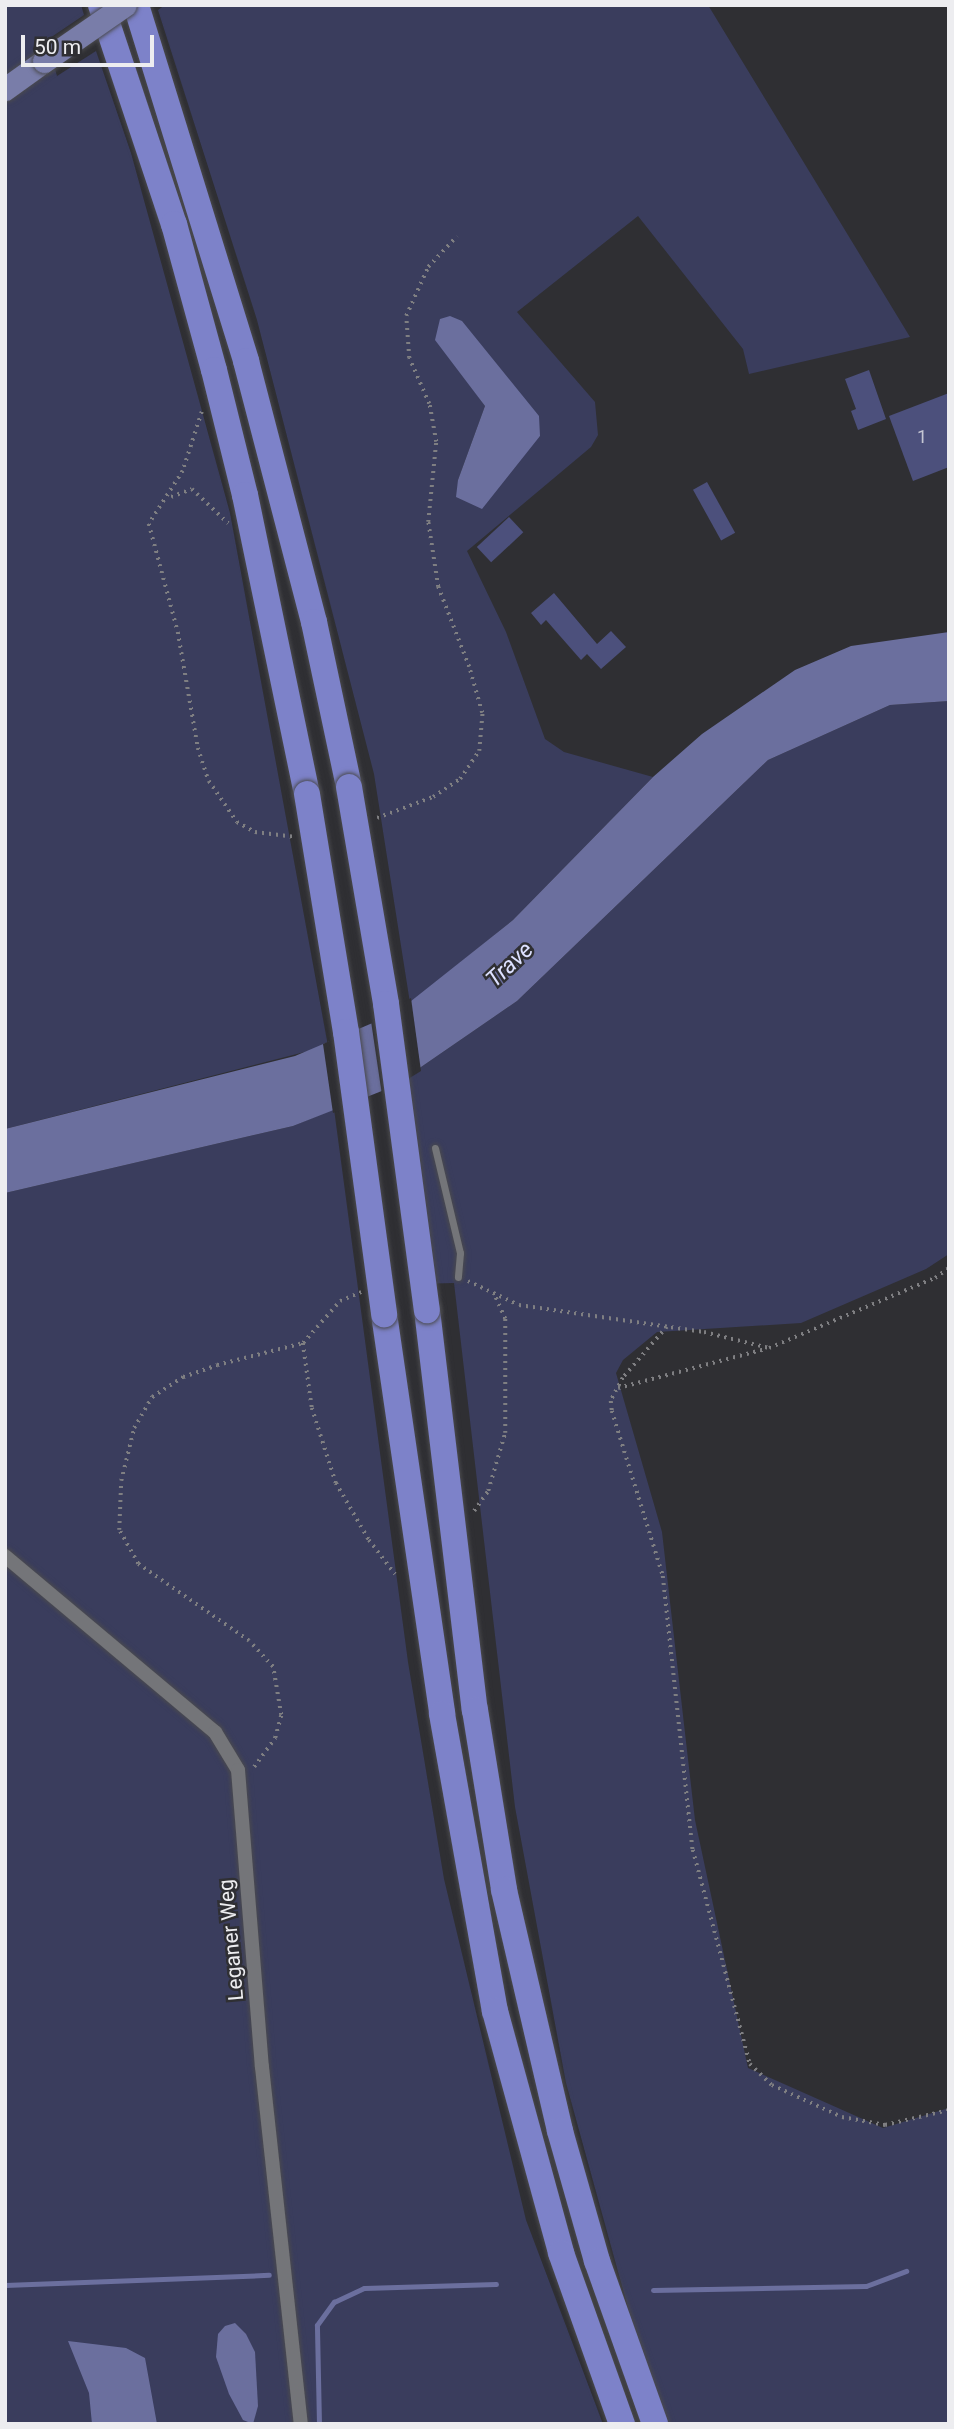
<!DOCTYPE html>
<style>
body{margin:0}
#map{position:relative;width:954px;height:2429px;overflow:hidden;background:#2f2f33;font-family:Roboto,sans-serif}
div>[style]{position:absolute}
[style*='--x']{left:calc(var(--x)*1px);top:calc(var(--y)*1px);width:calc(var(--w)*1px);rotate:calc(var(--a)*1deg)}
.green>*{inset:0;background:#3a3d5d}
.water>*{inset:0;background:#6b6f9e}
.pier>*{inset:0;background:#2f2f33}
.stream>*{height:5px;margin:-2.5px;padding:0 2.5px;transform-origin:2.5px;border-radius:2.5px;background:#6b6f9e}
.building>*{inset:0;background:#4c507c;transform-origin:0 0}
.path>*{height:3.5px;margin-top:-1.75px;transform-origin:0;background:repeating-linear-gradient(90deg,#7f7f82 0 2px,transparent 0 7px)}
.roads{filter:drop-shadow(0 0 2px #4a4a4e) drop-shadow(0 0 2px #4a4a4e)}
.service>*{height:7px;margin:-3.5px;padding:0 3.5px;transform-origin:3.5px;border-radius:3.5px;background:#747579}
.minor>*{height:14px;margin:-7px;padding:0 7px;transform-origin:7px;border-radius:7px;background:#747579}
.primary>*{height:23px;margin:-11.5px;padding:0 11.5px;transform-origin:11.5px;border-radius:11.5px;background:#797da9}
.motorway>*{height:26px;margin:-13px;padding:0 13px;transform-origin:13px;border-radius:13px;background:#7d82c9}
.bridges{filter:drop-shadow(0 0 2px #4a4a4e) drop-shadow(0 0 2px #4a4a4e)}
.primary-bridge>*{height:23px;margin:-11.5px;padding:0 11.5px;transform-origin:11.5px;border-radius:11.5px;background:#797da9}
.motorway-bridge>*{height:26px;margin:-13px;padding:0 13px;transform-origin:13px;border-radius:13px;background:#7d82c9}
span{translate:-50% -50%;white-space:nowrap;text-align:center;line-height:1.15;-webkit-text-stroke:5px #2f2f33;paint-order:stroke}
.number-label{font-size:18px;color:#c5c6d3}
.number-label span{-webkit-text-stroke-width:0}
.street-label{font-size:21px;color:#ededf0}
.water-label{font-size:23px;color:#dde1ff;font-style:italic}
.frame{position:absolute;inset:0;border:7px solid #ededf0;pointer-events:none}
.scale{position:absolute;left:21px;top:35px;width:133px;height:32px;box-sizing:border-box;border:4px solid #ededf0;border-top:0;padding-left:9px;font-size:21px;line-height:24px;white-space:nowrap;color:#ededf0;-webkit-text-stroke:5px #2f2f33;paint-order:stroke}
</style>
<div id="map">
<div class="green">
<i style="clip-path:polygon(5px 5px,81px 5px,84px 15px,47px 40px,57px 76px,96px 51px,131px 153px,230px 513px,328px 1046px,5px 1129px)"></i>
<i style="clip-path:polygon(evenodd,165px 5px,708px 5px,910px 337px,749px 374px,743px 349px,638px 216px,517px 312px,595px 402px,598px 435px,591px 447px,467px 551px,506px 632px,545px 739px,564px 752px,653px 777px,513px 920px,410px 1003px,374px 774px,257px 320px,158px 10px,165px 5px,462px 374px,540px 436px,458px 480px,485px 406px,462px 374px)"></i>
<i style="clip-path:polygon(949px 701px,949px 1254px,926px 1269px,801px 1323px,657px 1332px,623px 1360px,616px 1373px,662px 1532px,695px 1820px,748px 2068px,883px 2128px,949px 2108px,949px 2424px,668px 2424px,646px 2373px,566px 2083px,515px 1807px,454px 1283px,417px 1284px,392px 1087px,517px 1001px,768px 760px,890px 705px)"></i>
<i style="clip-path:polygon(334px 1109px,408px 1662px,444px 1879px,526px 2220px,603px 2424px,5px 2424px,5px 1193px,293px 1126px)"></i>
</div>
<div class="water">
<i style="clip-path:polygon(450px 316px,462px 321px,539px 416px,540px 436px,482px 509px,456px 497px,458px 480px,485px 406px,435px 340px,440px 319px)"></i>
<i style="clip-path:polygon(949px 632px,949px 701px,890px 705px,768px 760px,517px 1001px,392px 1087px,293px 1126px,5px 1193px,5px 1129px,295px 1056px,396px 1013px,513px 920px,653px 777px,702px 734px,795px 670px,851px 646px)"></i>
<i style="clip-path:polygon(235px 2323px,246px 2334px,255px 2352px,258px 2406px,253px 2424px,243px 2420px,229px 2394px,216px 2357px,218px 2334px,225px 2326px)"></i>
<i style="clip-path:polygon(68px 2341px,126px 2348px,145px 2358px,157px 2424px,92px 2424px,89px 2393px)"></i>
</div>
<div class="pier">
<i style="clip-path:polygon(411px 998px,421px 1071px,382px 1095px,371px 1021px)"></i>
<i style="clip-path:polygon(356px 1028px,367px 1100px,333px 1113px,323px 1044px)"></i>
</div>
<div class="stream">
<i style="--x:5;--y:2285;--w:264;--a:-2.2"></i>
<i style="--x:653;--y:2290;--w:213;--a:-1.1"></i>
<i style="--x:866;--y:2286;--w:43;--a:-20.6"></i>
<i style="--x:319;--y:2424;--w:99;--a:-91.2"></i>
<i style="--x:317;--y:2325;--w:29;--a:-54"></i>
<i style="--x:334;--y:2302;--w:33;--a:-25"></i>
<i style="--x:364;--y:2288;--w:132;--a:-1.7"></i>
</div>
<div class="building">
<i style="clip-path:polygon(869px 370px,886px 419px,858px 430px,851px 411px,856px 409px,845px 379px)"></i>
<i style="clip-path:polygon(949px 393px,949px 467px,913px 481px,889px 416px)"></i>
<i style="left:707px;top:482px;width:58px;height:16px;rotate:61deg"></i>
<i style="left:509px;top:517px;width:21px;height:44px;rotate:47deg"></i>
<i style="clip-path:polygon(554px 593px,597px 644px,611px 631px,626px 647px,601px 669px,587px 654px,581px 660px,546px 620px,541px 625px,531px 613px)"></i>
</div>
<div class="path">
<i style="--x:202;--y:412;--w:62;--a:107.9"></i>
<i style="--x:183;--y:471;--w:63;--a:122.7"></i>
<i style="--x:149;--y:524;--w:112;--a:75"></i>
<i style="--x:178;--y:632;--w:118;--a:80.2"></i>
<i style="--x:198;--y:748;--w:35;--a:72"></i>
<i style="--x:209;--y:781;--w:50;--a:55.7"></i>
<i style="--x:237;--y:822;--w:21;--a:29"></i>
<i style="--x:255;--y:832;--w:39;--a:7"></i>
<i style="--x:171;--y:497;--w:22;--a:-21"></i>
<i style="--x:192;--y:489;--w:50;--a:43.4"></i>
<i style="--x:377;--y:818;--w:60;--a:-20.6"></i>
<i style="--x:433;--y:797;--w:32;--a:-34"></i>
<i style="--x:460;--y:779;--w:34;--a:-56"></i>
<i style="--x:479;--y:751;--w:38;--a:-85"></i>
<i style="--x:482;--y:713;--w:48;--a:-105.8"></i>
<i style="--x:469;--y:667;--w:86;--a:-111.2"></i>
<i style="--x:438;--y:587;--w:66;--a:-98.7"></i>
<i style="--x:428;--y:522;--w:80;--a:-84.3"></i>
<i style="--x:436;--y:442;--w:39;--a:-100"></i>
<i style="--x:429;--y:404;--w:50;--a:-113.5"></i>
<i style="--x:409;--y:358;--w:42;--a:-94.1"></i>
<i style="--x:406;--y:316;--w:54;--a:-65.8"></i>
<i style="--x:428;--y:267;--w:42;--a:-46.9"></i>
<i style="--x:468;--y:1281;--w:56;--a:25.2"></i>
<i style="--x:519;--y:1305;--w:187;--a:8.3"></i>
<i style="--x:704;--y:1332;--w:67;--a:13.8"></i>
<i style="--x:769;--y:1348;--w:180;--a:-22.9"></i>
<i style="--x:935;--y:1278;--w:17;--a:-36"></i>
<i style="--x:667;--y:1327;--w:67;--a:130.8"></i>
<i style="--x:623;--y:1378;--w:26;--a:118"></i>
<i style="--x:611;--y:1401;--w:10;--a:84"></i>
<i style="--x:612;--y:1411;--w:173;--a:72.8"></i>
<i style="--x:663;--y:1576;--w:276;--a:83.8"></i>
<i style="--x:693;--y:1850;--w:221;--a:75.1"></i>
<i style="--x:750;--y:2064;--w:30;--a:44"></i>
<i style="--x:772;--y:2085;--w:77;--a:24.6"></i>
<i style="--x:842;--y:2117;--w:44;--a:10.5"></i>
<i style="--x:885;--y:2125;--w:66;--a:-13.2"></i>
<i style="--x:303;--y:1343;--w:66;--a:82.1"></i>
<i style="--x:312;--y:1408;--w:79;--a:72.3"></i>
<i style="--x:336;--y:1483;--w:66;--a:59.9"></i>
<i style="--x:369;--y:1540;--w:43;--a:52.6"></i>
<i style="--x:618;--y:1388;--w:153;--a:-14.8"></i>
<i style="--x:474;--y:1511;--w:24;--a:-55"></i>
<i style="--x:488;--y:1491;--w:60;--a:-73.7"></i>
<i style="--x:505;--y:1433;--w:114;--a:-90"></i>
<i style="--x:505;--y:1319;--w:24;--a:-114"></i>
<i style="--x:254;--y:1767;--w:36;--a:-54"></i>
<i style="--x:275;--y:1738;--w:24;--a:-75"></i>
<i style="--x:281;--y:1715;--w:49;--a:-99.5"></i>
<i style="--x:273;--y:1667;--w:35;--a:-133"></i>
<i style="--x:249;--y:1641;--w:135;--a:-145.3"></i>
<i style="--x:138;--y:1564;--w:39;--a:-119"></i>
<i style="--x:119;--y:1530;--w:49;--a:-87.7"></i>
<i style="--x:121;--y:1481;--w:55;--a:-76.2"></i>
<i style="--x:134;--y:1428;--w:36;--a:-60"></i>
<i style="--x:152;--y:1397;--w:37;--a:-33"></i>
<i style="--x:183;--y:1377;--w:36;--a:-19"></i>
<i style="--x:217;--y:1365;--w:89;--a:-14.3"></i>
<i style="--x:303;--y:1343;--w:56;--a:-48.6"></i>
<i style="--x:340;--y:1301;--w:23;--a:-23"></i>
</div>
<div class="roads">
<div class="service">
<i style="--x:435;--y:1148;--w:108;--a:76.6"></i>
<i style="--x:460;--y:1253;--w:24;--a:95"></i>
</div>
<div class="minor">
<i style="--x:5;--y:1556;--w:274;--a:40"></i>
<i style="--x:215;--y:1732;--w:44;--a:58.8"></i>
<i style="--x:238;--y:1770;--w:298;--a:85.4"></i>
<i style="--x:262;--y:2067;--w:359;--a:83.8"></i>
</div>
<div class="primary">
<i style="--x:5;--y:89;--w:48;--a:-35.7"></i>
</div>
<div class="motorway">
<i style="--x:101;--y:5;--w:231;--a:71.6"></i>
<i style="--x:174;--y:224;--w:151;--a:74.7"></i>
<i style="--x:214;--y:370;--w:129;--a:76.1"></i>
<i style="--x:245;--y:495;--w:305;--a:78.3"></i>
<i style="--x:136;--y:5;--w:373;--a:72.8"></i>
<i style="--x:246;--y:361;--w:270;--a:75.4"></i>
<i style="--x:314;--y:622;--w:169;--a:78"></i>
<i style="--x:427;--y:1310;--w:403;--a:83.2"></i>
<i style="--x:475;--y:1710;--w:182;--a:80.8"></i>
<i style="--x:504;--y:1890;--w:247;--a:76.9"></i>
<i style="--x:560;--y:2131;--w:135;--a:74.1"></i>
<i style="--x:597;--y:2261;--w:173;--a:70.4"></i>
<i style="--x:384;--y:1314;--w:404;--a:81.7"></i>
<i style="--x:442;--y:1714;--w:302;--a:79.9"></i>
<i style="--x:495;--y:2011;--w:251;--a:74.7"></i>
<i style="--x:561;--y:2253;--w:182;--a:70.4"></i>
</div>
</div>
<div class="bridges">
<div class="primary-bridge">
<i style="--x:44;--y:61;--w:98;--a:-34.7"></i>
</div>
<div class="motorway-bridge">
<i style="--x:349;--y:787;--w:220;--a:80.3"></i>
<i style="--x:386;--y:1004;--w:309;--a:82.4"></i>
<i style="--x:307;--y:794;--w:241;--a:80.7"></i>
<i style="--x:346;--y:1032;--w:285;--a:82.3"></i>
</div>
</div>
<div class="number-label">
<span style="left:922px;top:437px">1</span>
</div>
<div class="street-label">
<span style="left:231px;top:1940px;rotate:-95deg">Leganer Weg</span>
</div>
<div class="water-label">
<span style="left:510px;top:965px;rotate:-43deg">Trave</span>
</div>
<div class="frame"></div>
<div class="scale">50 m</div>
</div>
